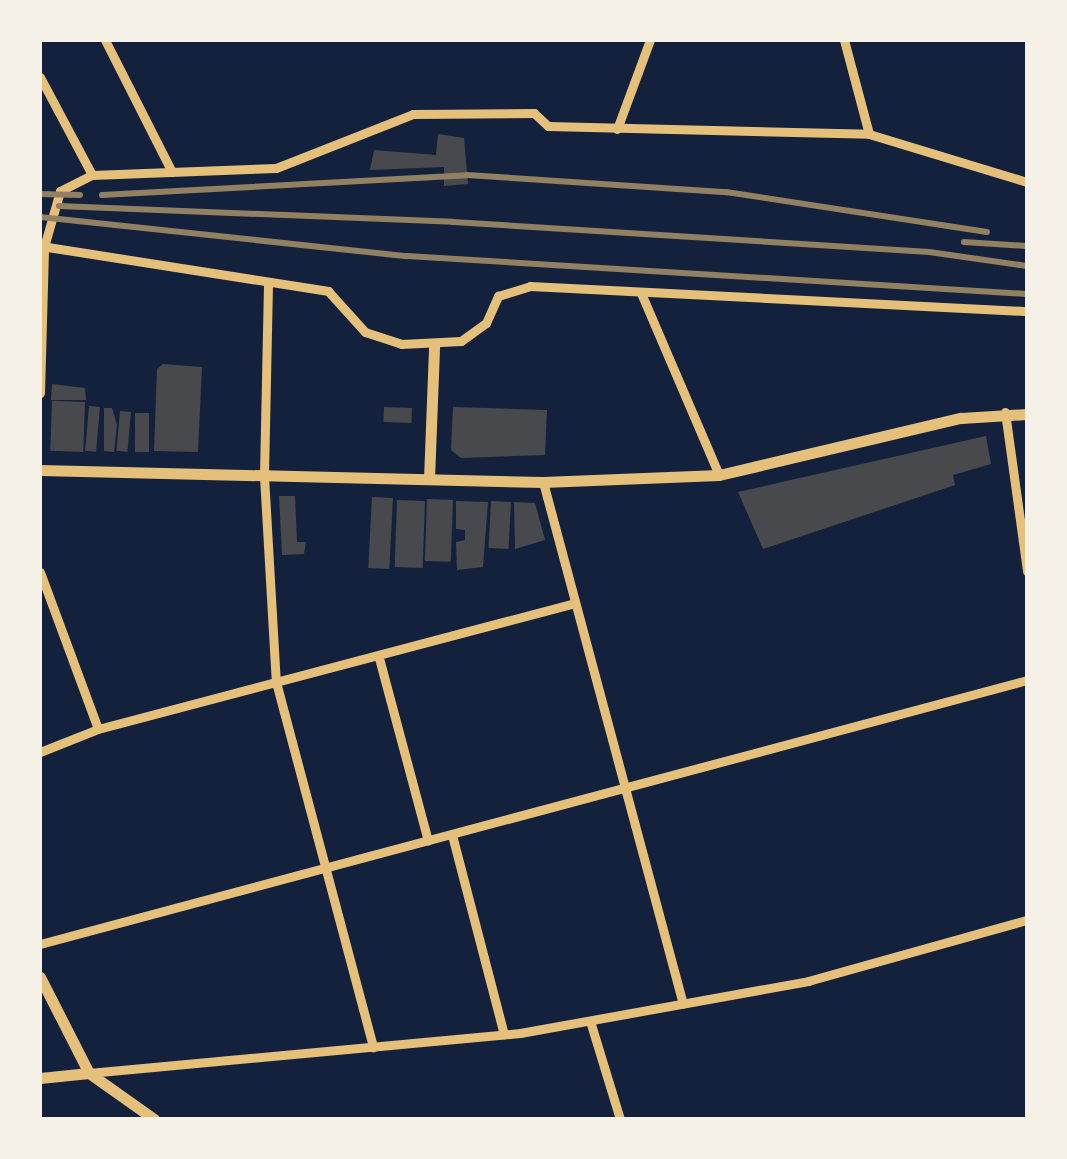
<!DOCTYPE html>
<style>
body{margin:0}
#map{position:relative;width:1067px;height:1159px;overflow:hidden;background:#14213d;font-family:Ubuntu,sans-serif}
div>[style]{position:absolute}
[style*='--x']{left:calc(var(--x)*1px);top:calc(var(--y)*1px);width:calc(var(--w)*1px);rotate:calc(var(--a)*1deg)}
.building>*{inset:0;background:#48494c;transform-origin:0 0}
.minor>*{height:9px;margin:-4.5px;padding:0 4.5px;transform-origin:4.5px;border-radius:4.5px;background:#e5c07b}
.tertiary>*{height:11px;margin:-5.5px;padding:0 5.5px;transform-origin:5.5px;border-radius:5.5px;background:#e5c07b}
.rail>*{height:6px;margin:-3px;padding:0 3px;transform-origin:3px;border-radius:3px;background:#918062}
span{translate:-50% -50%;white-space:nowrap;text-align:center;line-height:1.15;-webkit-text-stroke:9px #f6f1e7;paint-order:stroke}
.frame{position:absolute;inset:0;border:42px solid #f6f1e7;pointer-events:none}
</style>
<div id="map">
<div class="building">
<i style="clip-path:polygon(438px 134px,464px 138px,468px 184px,444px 186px,444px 167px,370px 170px,374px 150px,436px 155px)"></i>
<i style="clip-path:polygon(163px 364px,202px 367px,198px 452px,154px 451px,157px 369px)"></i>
<i style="clip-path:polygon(52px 384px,85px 388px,86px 400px,51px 400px)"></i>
<i style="left:85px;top:402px;width:50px;height:33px;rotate:92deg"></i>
<i style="left:89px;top:406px;width:11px;height:45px;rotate:5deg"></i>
<i style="left:384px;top:407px;width:28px;height:15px;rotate:2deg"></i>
<i style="clip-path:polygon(453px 407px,547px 410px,545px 455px,461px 458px,451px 450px)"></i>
<i style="clip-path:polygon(104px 408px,112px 408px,117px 425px,114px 452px,104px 451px)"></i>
<i style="left:120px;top:411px;width:11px;height:40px;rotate:5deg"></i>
<i style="left:135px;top:413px;width:14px;height:39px"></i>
<i style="clip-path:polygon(986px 436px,991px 464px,953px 475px,955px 485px,763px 549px,738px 492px)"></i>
<i style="clip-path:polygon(279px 496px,295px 496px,297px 542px,306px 542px,304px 554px,282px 555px)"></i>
<i style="left:372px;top:497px;width:21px;height:71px;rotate:3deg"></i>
<i style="left:427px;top:499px;width:26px;height:62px;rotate:2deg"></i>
<i style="left:397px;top:500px;width:28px;height:67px;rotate:2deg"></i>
<i style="clip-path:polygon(456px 501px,488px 502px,483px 567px,457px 570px,456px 542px,465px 540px,465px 530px,456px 529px)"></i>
<i style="left:491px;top:501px;width:20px;height:47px;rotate:3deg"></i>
<i style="clip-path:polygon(514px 502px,535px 503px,545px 540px,515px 549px)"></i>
</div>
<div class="minor">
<i style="--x:105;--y:40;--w:148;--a:63.1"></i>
<i style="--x:844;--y:40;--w:97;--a:75.1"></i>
<i style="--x:40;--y:77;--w:111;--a:62"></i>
<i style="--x:617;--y:129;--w:95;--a:-69.7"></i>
<i style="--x:41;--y:246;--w:291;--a:8.9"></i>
<i style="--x:328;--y:291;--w:55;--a:47.9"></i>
<i style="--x:365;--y:332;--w:38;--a:18"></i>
<i style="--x:401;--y:344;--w:60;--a:-2.9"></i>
<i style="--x:461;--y:341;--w:31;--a:-36"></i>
<i style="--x:486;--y:323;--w:30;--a:-66"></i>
<i style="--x:498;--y:296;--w:34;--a:-17"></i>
<i style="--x:530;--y:286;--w:498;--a:2.9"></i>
<i style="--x:268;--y:284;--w:192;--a:91.2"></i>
<i style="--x:264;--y:476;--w:206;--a:86.7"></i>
<i style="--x:276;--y:682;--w:378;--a:75.1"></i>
<i style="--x:641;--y:293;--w:198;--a:66.8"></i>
<i style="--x:40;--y:393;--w:146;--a:-88.4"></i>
<i style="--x:44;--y:247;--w:58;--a:-74.1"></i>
<i style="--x:60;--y:191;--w:36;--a:-27"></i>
<i style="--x:92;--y:175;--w:184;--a:-2.2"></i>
<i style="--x:276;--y:168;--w:147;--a:-21.5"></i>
<i style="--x:413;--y:114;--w:121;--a:-0.5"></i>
<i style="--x:534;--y:113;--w:19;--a:43"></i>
<i style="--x:548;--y:126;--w:321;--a:1.4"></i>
<i style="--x:869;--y:134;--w:165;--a:16.9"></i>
<i style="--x:1005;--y:412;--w:161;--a:82.1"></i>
<i style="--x:543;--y:482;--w:540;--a:74.99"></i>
<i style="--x:40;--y:572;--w:167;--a:69.7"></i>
<i style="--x:379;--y:658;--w:189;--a:75"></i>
<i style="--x:40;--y:752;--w:62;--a:-21.6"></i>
<i style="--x:98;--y:729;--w:492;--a:-14.8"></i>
<i style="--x:452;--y:835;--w:206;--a:75.4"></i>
<i style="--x:40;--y:944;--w:1022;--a:-14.97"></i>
<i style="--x:590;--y:1021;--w:102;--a:73"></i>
<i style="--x:89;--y:1073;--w:433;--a:-5.3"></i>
<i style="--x:520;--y:1033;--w:293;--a:-10.2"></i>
<i style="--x:808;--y:981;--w:227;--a:-15.6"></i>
</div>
<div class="tertiary">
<i style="--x:40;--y:470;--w:503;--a:1.37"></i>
<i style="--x:543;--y:482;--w:176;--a:-2.3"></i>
<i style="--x:719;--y:475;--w:249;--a:-13.3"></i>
<i style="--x:961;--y:418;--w:66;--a:-3.5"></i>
<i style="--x:429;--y:479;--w:133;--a:-87.8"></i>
<i style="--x:40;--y:977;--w:108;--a:63"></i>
<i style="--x:89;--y:1073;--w:80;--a:35.3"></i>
<i style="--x:40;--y:1078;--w:49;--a:-5.8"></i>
</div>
<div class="rail">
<i style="--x:40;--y:194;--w:40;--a:1.4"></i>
<i style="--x:102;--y:195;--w:366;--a:-3.1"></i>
<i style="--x:467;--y:175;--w:260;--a:3.8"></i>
<i style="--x:726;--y:192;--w:264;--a:8.7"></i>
<i style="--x:59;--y:206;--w:394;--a:2.3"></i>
<i style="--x:453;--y:222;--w:477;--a:3.6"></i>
<i style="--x:929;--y:252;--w:99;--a:8.1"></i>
<i style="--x:40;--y:217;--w:369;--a:6.1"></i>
<i style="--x:407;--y:256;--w:621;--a:3.51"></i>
<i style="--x:964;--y:242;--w:63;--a:3.6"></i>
</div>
<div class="frame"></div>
</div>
